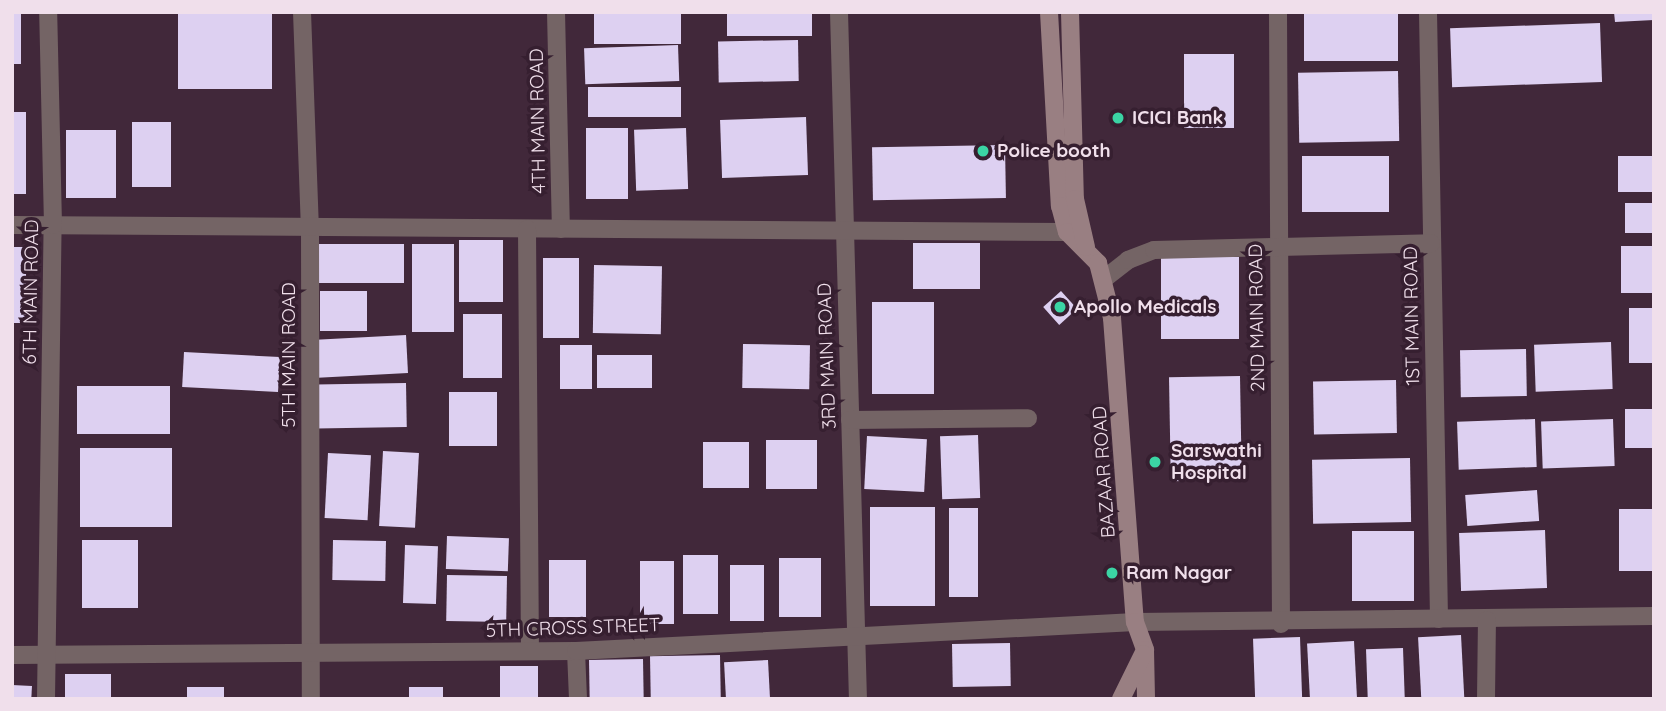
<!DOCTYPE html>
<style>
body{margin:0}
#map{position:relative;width:1666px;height:711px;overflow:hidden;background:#41283a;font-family:Quicksand,sans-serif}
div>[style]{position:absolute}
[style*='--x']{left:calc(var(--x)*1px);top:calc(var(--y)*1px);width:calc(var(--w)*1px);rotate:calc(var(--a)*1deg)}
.building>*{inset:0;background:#ddd0f1;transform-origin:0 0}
.minor>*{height:18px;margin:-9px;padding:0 9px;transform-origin:9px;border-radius:9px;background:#746465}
.secondary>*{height:18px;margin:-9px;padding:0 9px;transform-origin:9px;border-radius:9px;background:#997f82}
.dots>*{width:19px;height:19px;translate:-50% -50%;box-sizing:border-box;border:4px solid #361f30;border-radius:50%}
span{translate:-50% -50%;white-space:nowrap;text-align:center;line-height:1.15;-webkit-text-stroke:7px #361f30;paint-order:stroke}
.poi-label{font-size:19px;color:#f0dfeb;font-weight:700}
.left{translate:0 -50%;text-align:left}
.street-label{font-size:19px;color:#f0dfeb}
.frame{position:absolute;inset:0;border:14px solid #f0dfeb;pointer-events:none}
</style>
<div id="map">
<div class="building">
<i style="left:12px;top:12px;width:9px;height:52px"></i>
<i style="left:594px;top:12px;width:87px;height:32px"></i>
<i style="left:727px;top:12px;width:85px;height:24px"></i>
<i style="left:1304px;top:12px;width:94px;height:49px"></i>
<i style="clip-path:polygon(1614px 12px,1654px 12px,1654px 20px,1615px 22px)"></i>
<i style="left:178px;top:13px;width:94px;height:76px"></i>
<i style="left:1600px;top:23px;width:59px;height:150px;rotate:88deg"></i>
<i style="left:798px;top:40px;width:41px;height:80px;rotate:89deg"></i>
<i style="left:678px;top:45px;width:36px;height:94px;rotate:88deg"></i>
<i style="left:1184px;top:54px;width:50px;height:74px"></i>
<i style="left:1398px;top:71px;width:70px;height:100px;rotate:89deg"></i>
<i style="left:681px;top:87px;width:30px;height:93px;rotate:90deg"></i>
<i style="left:12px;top:112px;width:14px;height:82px"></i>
<i style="left:806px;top:117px;width:58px;height:86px;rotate:88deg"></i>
<i style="left:132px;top:122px;width:39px;height:65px"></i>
<i style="left:586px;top:128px;width:42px;height:71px"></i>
<i style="left:686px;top:128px;width:61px;height:52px;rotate:88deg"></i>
<i style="left:66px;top:130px;width:50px;height:68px"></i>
<i style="left:1005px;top:145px;width:53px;height:133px;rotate:89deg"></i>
<i style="left:1389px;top:156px;width:56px;height:87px;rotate:90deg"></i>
<i style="left:1654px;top:156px;width:36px;height:36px;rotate:90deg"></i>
<i style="left:1654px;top:203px;width:30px;height:29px;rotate:90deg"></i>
<i style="left:459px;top:240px;width:44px;height:62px"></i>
<i style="left:913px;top:243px;width:67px;height:46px"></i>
<i style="left:314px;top:244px;width:90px;height:39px"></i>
<i style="left:412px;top:244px;width:42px;height:88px"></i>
<i style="left:1654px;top:246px;width:47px;height:33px;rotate:90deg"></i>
<i style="left:12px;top:247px;width:14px;height:76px"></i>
<i style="left:1161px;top:257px;width:78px;height:82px"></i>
<i style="left:543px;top:258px;width:36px;height:80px"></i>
<i style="left:594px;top:265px;width:68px;height:68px;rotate:1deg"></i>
<i style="left:320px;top:291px;width:47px;height:40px"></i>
<i style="left:1061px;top:291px;width:24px;height:24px;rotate:48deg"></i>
<i style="left:872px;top:302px;width:62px;height:92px"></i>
<i style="left:1654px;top:308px;width:55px;height:25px;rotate:90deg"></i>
<i style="left:463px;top:314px;width:39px;height:64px"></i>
<i style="left:406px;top:335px;width:38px;height:90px;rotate:87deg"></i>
<i style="left:1611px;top:342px;width:47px;height:77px;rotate:88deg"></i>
<i style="left:743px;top:344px;width:67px;height:44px;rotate:1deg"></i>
<i style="left:560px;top:345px;width:32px;height:44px"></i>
<i style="left:1526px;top:349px;width:47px;height:66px;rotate:89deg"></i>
<i style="left:184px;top:352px;width:96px;height:35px;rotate:3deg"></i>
<i style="left:597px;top:355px;width:55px;height:33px"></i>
<i style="left:1240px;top:376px;width:104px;height:71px;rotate:89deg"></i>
<i style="left:1396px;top:380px;width:53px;height:83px;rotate:89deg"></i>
<i style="left:406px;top:383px;width:44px;height:90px;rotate:89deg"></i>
<i style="left:77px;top:386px;width:93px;height:48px"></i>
<i style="left:449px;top:392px;width:48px;height:54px"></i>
<i style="left:1654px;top:409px;width:39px;height:29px;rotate:90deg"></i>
<i style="left:1535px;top:419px;width:48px;height:78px;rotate:88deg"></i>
<i style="left:1613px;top:419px;width:47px;height:72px;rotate:88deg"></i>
<i style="left:978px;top:435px;width:63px;height:38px;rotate:88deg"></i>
<i style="left:867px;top:436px;width:60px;height:53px;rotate:3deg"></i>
<i style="left:766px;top:440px;width:51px;height:49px"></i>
<i style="left:703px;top:442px;width:46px;height:46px"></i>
<i style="left:80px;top:448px;width:92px;height:79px"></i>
<i style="left:383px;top:451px;width:36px;height:75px;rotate:3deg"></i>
<i style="left:328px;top:453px;width:43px;height:65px;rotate:3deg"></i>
<i style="left:1410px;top:458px;width:64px;height:98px;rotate:89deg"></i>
<i style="left:1537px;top:490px;width:31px;height:72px;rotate:86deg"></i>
<i style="left:870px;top:507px;width:65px;height:99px"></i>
<i style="left:949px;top:508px;width:29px;height:89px"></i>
<i style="left:1654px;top:509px;width:62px;height:35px;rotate:90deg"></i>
<i style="left:1545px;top:530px;width:58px;height:86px;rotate:88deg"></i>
<i style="left:1352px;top:531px;width:62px;height:70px"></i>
<i style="left:447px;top:536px;width:62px;height:33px;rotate:2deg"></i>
<i style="left:82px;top:540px;width:56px;height:68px"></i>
<i style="left:333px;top:540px;width:53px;height:40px;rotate:1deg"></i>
<i style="left:405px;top:545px;width:33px;height:58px;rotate:2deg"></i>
<i style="left:683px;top:555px;width:35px;height:59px"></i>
<i style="left:779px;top:558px;width:42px;height:59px"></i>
<i style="left:549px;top:560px;width:37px;height:57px"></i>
<i style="left:640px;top:561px;width:34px;height:63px"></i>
<i style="left:730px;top:565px;width:34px;height:56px"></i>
<i style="left:447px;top:575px;width:60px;height:46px;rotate:1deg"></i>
<i style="left:1461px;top:635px;width:64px;height:43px;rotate:87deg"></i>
<i style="left:1300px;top:637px;width:62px;height:47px;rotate:88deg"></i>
<i style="left:1354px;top:641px;width:58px;height:47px;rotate:87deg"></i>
<i style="left:1010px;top:643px;width:43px;height:58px;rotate:89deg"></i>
<i style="left:1403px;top:648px;width:51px;height:37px;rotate:88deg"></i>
<i style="left:720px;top:655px;width:44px;height:70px;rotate:89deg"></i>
<i style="left:643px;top:659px;width:40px;height:54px;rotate:89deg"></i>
<i style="left:768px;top:660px;width:39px;height:44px;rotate:87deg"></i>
<i style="left:500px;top:666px;width:38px;height:33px"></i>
<i style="left:65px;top:674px;width:46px;height:25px"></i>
<i style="left:12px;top:685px;width:20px;height:14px;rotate:3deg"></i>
<i style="left:224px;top:687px;width:12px;height:37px;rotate:90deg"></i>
<i style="left:409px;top:687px;width:34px;height:12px"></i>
</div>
<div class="minor">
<i style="--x:302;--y:12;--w:215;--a:87.9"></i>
<i style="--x:310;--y:227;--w:472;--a:89.9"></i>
<i style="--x:556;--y:12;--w:217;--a:88.7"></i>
<i style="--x:839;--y:12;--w:687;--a:88.42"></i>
<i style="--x:1278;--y:12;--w:612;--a:89.72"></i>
<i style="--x:1428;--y:12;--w:607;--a:88.96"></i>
<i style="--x:12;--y:225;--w:1055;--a:0.38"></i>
<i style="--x:527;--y:229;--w:422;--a:89.6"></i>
<i style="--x:1104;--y:279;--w:31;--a:-38"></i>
<i style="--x:1128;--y:260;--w:28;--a:-21"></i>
<i style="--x:1154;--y:250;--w:277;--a:-1.4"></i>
<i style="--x:850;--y:420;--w:178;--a:-0.6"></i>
<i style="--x:576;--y:651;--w:48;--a:87.6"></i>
<i style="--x:12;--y:655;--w:564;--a:-0.41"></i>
<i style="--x:576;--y:651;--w:560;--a:-2.97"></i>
<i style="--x:1135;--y:622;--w:519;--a:-0.66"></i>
<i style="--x:46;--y:699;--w:474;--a:-89.2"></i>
<i style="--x:53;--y:225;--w:213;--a:-91.3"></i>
<i style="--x:1486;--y:699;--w:79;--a:-89.3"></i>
</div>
<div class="secondary">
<i style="--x:1049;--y:12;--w:194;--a:86.8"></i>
<i style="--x:1060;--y:206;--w:27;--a:75"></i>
<i style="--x:1067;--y:232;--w:44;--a:45"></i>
<i style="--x:1098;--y:263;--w:57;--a:75.7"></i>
<i style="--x:1112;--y:318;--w:305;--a:85.7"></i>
<i style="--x:1135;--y:622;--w:30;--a:70"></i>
<i style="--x:1145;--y:650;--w:49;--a:88.8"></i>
<i style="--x:1070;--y:12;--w:187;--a:88.5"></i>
<i style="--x:1075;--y:199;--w:49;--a:77.1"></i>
<i style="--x:1121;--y:699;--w:50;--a:-63.9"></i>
</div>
<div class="dots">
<i style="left:1118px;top:118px;background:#3bd4a4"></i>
<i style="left:983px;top:151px;background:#3bd4a4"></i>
<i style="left:1060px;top:307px;background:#3bd4a4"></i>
<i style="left:1155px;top:462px;background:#3bd4a4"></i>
<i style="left:1112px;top:573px;background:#3bd4a4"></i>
</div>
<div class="poi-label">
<span class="left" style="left:1132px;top:118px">ICICI Bank</span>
<span class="left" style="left:997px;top:151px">Police booth</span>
<span class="left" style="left:1074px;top:307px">Apollo Medicals</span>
<span class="left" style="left:1171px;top:462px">Sarswathi<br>Hospital</span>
<span class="left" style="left:1126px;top:573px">Ram Nagar</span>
</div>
<div class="street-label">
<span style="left:538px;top:121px;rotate:-91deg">4TH MAIN ROAD</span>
<span style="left:31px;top:292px;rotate:-89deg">6TH MAIN ROAD</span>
<span style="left:1412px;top:316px;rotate:-91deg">1ST MAIN ROAD</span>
<span style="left:1257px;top:318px;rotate:-91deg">2ND MAIN ROAD</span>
<span style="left:289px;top:355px;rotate:-90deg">5TH MAIN ROAD</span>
<span style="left:827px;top:356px;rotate:-92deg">3RD MAIN ROAD</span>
<span style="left:1104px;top:472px;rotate:-94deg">BAZAAR ROAD</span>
<span style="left:573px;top:628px;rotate:-2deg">5TH CROSS STREET</span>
</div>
<div class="frame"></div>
</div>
